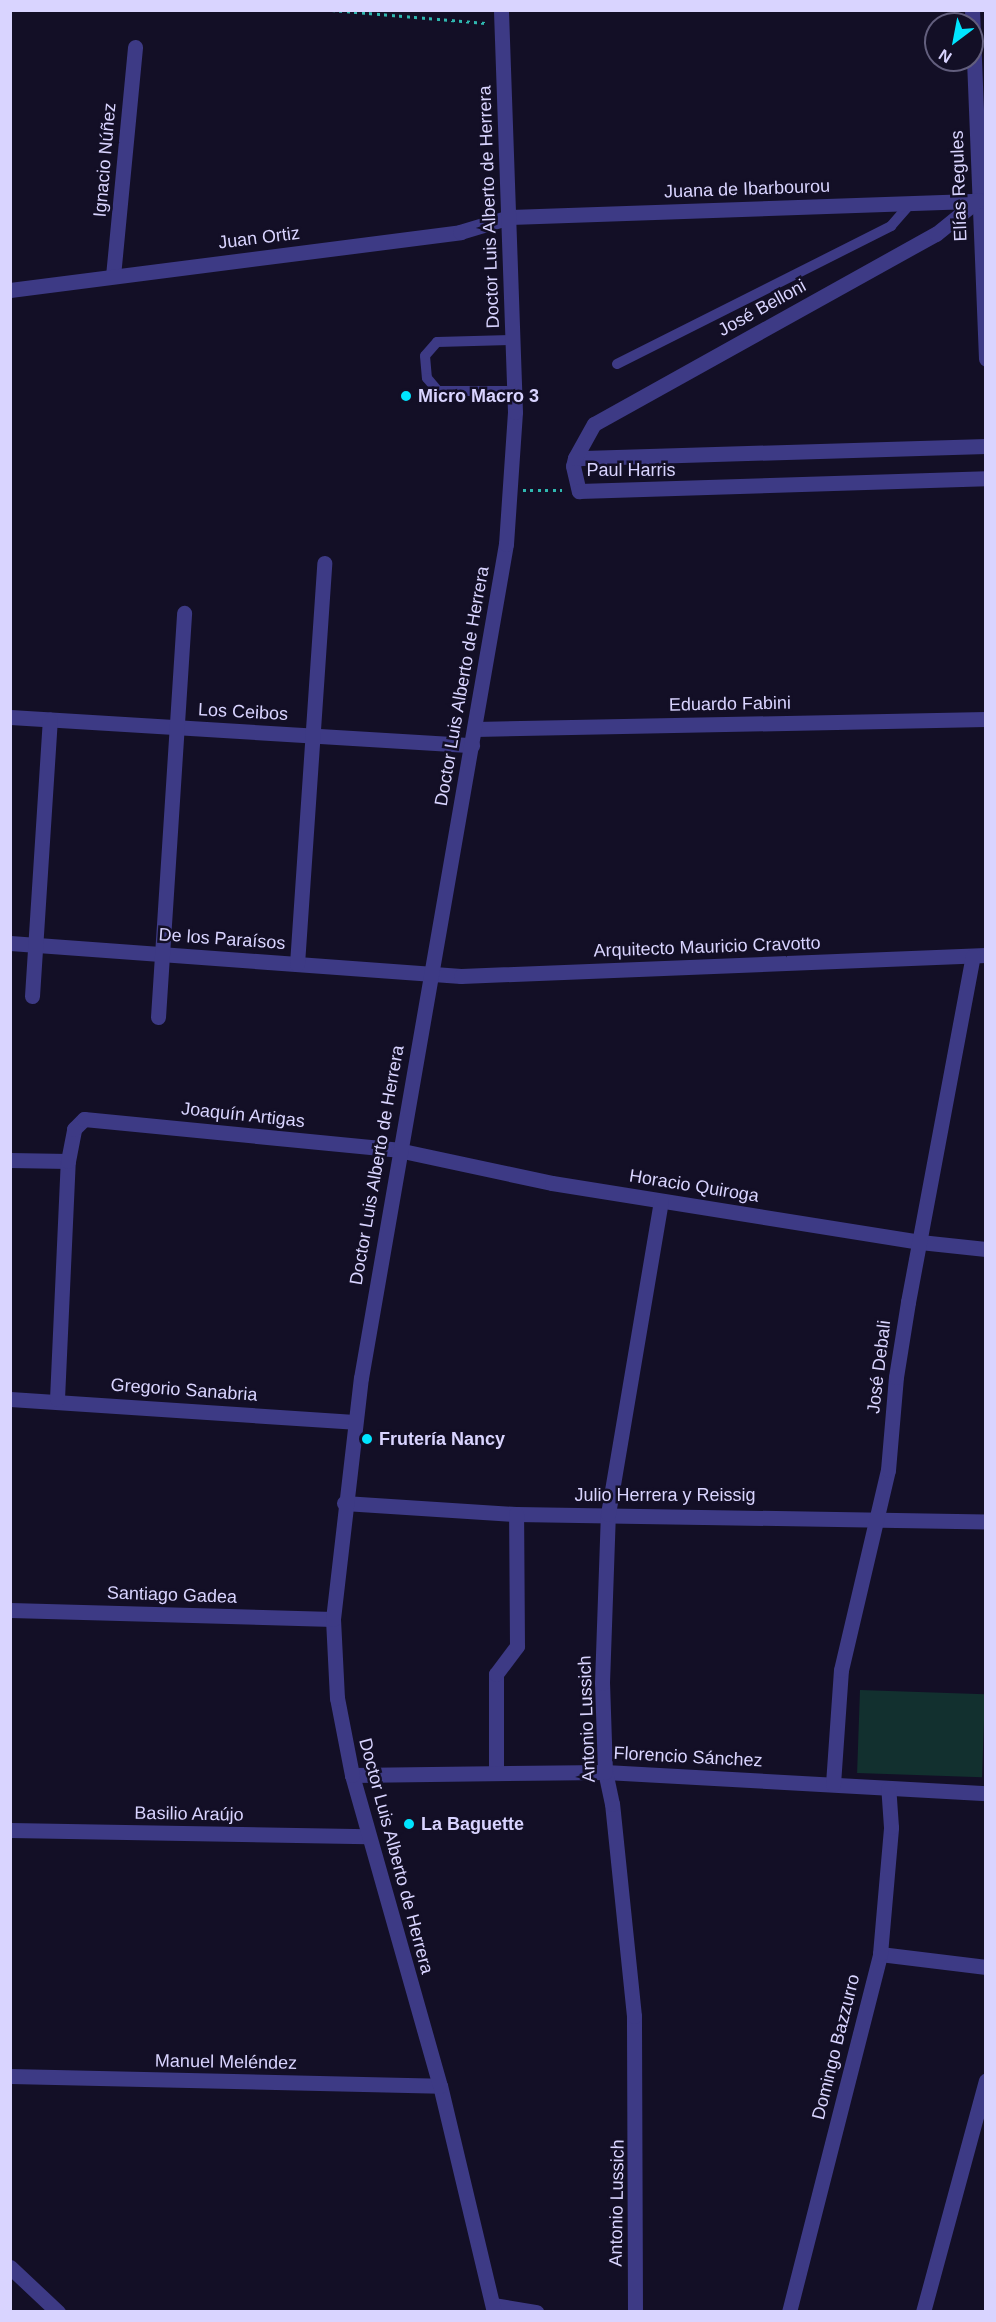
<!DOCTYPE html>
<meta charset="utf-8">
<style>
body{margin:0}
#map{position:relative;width:996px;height:2322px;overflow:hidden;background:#130f26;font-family:Arial,sans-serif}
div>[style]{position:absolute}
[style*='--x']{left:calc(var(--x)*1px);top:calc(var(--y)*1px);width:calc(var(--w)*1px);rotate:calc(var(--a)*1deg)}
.green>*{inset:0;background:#12302f;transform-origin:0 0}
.path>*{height:3px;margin-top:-1.5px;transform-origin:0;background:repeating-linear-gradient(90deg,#2fb8b0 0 3px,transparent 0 7.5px)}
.service>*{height:10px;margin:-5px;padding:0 5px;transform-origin:5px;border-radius:5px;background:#3d3a85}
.minor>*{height:15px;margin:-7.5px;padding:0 7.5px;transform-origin:7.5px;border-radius:7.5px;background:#3d3a85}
.tertiary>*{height:15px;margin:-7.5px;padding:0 7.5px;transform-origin:7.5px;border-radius:7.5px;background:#3d3a85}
.dots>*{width:16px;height:16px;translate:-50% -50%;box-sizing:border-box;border:3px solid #130f26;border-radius:50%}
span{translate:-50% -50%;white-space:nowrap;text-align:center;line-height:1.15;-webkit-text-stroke:5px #130f26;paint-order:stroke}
.street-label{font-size:18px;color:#d9d4ff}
.poi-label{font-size:18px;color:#d9d4ff;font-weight:700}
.left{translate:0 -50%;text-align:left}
.frame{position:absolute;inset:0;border:12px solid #d9d4ff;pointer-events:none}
.north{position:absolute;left:924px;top:12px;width:60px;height:60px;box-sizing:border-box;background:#130f26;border:2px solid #625e7d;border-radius:50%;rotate:212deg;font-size:16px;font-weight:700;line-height:24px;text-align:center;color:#d9d4ff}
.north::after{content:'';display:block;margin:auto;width:21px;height:27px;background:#00e5ff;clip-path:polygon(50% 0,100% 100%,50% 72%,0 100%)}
</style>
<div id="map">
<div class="green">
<i style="left:860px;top:1690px;width:125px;height:83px;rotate:2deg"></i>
</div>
<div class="path">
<i style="--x:332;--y:10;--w:157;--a:4.8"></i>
<i style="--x:523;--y:490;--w:39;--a:0"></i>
</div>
<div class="service">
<i style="--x:513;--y:340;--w:76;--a:178.5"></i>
<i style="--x:437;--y:342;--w:18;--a:131"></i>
<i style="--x:425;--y:356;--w:22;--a:85"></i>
<i style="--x:427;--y:378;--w:17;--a:50"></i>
<i style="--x:438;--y:391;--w:77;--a:0"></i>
<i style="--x:617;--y:364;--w:307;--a:-26.7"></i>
<i style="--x:891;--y:226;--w:32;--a:-49"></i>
</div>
<div class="minor">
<i style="--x:972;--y:10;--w:349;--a:87.7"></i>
<i style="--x:113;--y:276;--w:230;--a:-84.5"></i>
<i style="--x:10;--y:290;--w:454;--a:-7.3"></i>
<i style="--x:460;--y:232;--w:52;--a:-16.7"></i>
<i style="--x:510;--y:217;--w:476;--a:-2"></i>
<i style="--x:986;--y:446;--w:411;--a:178.3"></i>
<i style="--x:575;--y:458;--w:8;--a:104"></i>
<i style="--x:573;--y:466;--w:26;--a:77"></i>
<i style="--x:579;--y:491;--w:407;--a:-1.8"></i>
<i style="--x:575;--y:458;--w:39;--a:-61"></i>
<i style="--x:594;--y:424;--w:391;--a:-29.1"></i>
<i style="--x:936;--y:234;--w:54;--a:-39"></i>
<i style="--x:10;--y:717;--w:463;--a:3.5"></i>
<i style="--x:475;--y:729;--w:511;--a:-1.12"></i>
<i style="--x:10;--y:943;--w:452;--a:4.2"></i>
<i style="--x:461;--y:976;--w:525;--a:-2.29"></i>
<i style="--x:297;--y:964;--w:402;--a:-86.1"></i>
<i style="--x:32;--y:996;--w:277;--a:-86.3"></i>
<i style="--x:158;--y:1017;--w:405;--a:-86.3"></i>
<i style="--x:10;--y:1160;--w:58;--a:1"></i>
<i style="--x:10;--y:1399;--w:345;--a:3.8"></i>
<i style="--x:57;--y:1399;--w:238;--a:-87.4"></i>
<i style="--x:68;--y:1161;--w:33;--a:-79"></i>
<i style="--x:74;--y:1129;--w:14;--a:-45"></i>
<i style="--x:84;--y:1119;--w:316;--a:5.6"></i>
<i style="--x:398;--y:1150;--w:157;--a:12.1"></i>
<i style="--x:552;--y:1183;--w:373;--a:9.1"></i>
<i style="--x:920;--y:1242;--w:66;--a:6.1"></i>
<i style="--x:344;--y:1503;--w:172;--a:3.7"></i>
<i style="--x:516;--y:1514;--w:470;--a:0.9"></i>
<i style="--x:10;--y:1610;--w:323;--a:1.6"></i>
<i style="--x:496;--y:1771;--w:97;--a:-90"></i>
<i style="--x:496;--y:1674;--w:35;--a:-53"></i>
<i style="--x:517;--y:1646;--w:132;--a:-90.4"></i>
<i style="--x:352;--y:1775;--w:253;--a:-0.7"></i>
<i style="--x:605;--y:1772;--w:382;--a:3.2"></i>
<i style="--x:833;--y:1784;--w:114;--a:-86"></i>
<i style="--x:841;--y:1670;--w:205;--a:-76.8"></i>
<i style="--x:888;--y:1470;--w:93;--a:-85.1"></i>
<i style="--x:896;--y:1377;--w:76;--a:-80.9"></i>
<i style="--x:908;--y:1302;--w:352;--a:-79.4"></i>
<i style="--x:10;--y:1830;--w:358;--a:1"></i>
<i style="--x:880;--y:1954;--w:107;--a:7"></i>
<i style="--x:10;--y:2076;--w:430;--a:1.3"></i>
<i style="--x:10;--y:2267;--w:66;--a:43.2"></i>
<i style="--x:493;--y:2305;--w:44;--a:9.2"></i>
<i style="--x:635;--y:2312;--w:296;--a:-90.2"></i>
<i style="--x:634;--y:2016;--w:213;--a:-95.9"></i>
<i style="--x:612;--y:1804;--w:33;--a:-102"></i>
<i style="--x:605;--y:1772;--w:89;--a:-91.9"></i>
<i style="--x:602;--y:1683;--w:169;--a:-88"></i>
<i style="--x:608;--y:1514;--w:317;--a:-80.4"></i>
<i style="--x:789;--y:2312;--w:369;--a:-75.7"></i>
<i style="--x:880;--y:1954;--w:127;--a:-85"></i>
<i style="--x:891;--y:1827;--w:39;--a:-94"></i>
<i style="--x:923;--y:2312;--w:240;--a:-74.8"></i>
</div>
<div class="tertiary">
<i style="--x:494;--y:2312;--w:232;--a:-103.4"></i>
<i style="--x:440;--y:2086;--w:323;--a:-105.8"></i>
<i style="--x:352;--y:1775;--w:78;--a:-101"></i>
<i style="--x:337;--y:1698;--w:79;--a:-92.9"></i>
<i style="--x:333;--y:1619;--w:243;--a:-83.4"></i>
<i style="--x:361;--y:1378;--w:847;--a:-80.14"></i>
<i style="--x:506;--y:544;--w:132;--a:-86.1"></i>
<i style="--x:515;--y:412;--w:402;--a:-92"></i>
</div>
<div class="dots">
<i style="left:406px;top:396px;background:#00e5ff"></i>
<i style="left:367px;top:1439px;background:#00e5ff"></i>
<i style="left:409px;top:1824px;background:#00e5ff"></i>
</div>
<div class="street-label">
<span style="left:105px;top:160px;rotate:-85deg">Ignacio Núñez</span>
<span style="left:959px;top:186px;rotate:-92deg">Elías Regules</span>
<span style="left:747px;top:189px;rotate:-2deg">Juana de Ibarbourou</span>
<span style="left:489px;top:207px;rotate:-92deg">Doctor Luis Alberto de Herrera</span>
<span style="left:259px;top:238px;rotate:-7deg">Juan Ortiz</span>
<span style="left:762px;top:308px;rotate:-29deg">José Belloni</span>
<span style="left:631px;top:470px">Paul Harris</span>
<span style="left:462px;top:686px;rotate:-80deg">Doctor Luis Alberto de Herrera</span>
<span style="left:730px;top:704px;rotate:-1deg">Eduardo Fabini</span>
<span style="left:243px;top:712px;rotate:3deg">Los Ceibos</span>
<span style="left:222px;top:939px;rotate:4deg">De los Paraísos</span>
<span style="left:707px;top:947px;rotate:-2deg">Arquitecto Mauricio Cravotto</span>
<span style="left:243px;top:1115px;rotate:6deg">Joaquín Artigas</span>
<span style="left:377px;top:1165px;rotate:-80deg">Doctor Luis Alberto de Herrera</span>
<span style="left:694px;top:1186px;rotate:9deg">Horacio Quiroga</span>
<span style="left:879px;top:1367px;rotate:-83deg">José Debali</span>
<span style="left:184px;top:1390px;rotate:4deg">Gregorio Sanabria</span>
<span style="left:665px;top:1495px">Julio Herrera y Reissig</span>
<span style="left:172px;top:1595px;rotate:2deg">Santiago Gadea</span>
<span style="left:587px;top:1719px;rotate:-92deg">Antonio Lussich</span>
<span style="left:688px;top:1757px;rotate:3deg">Florencio Sánchez</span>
<span style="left:189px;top:1814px;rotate:1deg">Basilio Araújo</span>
<span style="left:396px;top:1856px;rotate:75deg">Doctor Luis Alberto de Herrera</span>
<span style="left:836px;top:2047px;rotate:-76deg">Domingo Bazzurro</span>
<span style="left:226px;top:2062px;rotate:1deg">Manuel Meléndez</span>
<span style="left:617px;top:2203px;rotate:-89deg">Antonio Lussich</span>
</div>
<div class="poi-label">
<span class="left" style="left:418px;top:396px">Micro Macro 3</span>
<span class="left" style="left:379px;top:1439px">Frutería Nancy</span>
<span class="left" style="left:421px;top:1824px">La Baguette</span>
</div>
<div class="frame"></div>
<div class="north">N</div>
</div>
